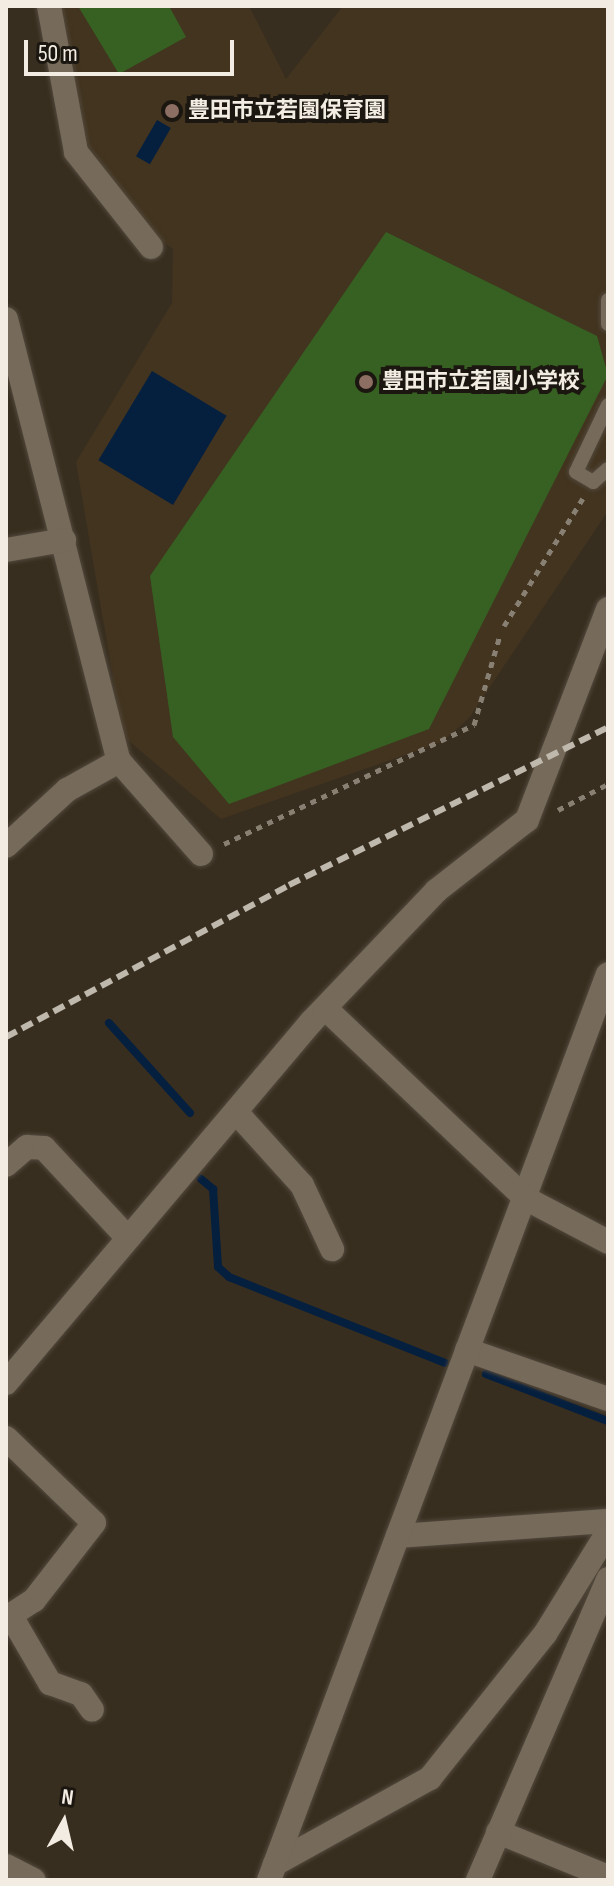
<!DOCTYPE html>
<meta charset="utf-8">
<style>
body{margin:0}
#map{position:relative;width:614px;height:1886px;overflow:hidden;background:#382e1f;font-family:"Sofia Sans Condensed","Noto Sans JP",sans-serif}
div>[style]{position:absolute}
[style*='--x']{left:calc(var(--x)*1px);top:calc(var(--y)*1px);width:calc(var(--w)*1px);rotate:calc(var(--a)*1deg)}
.built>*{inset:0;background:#42341f}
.green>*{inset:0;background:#376122}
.water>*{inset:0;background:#051f3f;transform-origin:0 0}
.stream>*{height:8px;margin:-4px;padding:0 4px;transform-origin:4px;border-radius:4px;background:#051f3f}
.path>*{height:5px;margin-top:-2.5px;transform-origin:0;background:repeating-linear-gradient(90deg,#898074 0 6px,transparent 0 12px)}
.roads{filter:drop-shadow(0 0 2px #52493d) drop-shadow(0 0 2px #52493d)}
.lane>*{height:14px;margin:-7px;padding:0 7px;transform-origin:7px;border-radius:7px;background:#766a5a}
.street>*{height:24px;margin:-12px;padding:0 12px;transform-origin:12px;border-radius:12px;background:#766a5a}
.secondary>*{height:24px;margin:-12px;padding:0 12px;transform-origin:12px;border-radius:12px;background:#766a5a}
.rail>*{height:6px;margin-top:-3px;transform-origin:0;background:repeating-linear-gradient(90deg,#bfb8ad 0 12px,transparent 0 18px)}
.dots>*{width:22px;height:22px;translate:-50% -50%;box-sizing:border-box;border:4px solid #1b1710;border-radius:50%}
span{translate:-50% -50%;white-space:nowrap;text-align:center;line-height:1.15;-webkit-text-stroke:8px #1b1710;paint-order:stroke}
.poi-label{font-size:22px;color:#f3ece3;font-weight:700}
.left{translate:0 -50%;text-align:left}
.frame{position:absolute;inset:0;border:8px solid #f3ece3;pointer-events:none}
.north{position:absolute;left:24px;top:1782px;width:80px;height:80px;-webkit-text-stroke:6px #1b1710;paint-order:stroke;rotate:8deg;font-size:22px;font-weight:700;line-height:32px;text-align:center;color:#f3ece3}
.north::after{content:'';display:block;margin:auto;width:28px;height:36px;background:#f3ece3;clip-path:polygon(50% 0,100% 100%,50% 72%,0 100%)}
.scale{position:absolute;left:24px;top:40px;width:210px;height:36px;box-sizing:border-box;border:4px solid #f3ece3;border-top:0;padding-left:10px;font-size:24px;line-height:28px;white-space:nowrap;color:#f3ece3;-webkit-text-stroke:6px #1b1710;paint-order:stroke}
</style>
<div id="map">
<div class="built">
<i style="clip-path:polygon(57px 6px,249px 6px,286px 79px,343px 6px,608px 6px,608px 511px,469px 718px,442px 742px,221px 819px,123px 736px,76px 462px,172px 303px,173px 249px,152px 234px,86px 143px)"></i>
</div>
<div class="green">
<i style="clip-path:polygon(78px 6px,169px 6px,186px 37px,119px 74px)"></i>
<i style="clip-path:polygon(386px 232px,597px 336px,608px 375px,429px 729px,229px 804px,173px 737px,150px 576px)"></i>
</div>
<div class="water">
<i style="left:157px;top:120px;width:16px;height:42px;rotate:30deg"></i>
<i style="left:152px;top:371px;width:87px;height:104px;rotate:31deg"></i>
</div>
<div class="stream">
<i style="--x:109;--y:1023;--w:121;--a:48"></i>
<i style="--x:201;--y:1179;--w:16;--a:40"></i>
<i style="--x:213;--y:1189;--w:78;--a:86.3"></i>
<i style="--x:218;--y:1267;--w:15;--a:42"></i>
<i style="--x:229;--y:1277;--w:232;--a:21.7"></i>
<i style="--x:486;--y:1374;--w:131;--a:21.1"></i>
</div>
<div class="path">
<i style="--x:504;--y:626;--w:150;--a:-58.3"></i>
<i style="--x:558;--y:810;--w:56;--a:-27.5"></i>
<i style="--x:224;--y:844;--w:277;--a:-25.5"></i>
<i style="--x:474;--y:725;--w:94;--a:-73.9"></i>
</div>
<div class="roads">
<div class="lane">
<i style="--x:608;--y:300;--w:24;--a:90"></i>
<i style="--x:608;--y:405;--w:74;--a:115.5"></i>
<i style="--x:576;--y:472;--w:20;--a:30"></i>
<i style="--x:593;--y:482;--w:20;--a:-41"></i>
</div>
<div class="street">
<i style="--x:49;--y:6;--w:148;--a:79.5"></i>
<i style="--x:76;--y:152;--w:121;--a:51.7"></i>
<i style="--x:6;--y:319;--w:456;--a:75.7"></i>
<i style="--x:119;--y:761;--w:124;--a:48.6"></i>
<i style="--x:6;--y:550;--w:59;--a:-9.8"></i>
<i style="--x:6;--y:846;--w:83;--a:-42.6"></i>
<i style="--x:67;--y:790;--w:60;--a:-29.1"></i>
<i style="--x:236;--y:1112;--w:98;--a:47.9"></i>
<i style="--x:302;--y:1185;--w:71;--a:64.9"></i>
<i style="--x:6;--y:1165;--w:28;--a:-41"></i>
<i style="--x:27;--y:1147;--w:17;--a:3"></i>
<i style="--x:44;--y:1148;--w:123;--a:47"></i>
<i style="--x:467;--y:1350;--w:149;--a:19.2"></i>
<i style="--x:6;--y:1383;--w:473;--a:-49.8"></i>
<i style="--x:311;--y:1022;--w:181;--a:-46.3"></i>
<i style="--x:436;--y:891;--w:115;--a:-38"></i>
<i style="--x:527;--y:820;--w:226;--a:-69"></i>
<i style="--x:6;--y:1438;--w:122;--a:44"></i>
<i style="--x:94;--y:1523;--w:98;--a:127.9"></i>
<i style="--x:34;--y:1600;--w:33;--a:147"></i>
<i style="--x:398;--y:1536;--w:211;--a:-4.1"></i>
<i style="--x:11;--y:1616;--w:78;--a:59.8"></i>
<i style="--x:50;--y:1683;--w:33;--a:20"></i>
<i style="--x:81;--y:1694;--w:19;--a:55"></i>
<i style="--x:498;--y:1832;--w:119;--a:22.2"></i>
<i style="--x:275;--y:1864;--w:177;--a:-29"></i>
<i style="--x:430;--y:1778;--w:184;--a:-51.4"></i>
<i style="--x:545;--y:1634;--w:120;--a:-58.3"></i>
<i style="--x:6;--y:1866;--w:31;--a:27"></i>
<i style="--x:269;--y:1880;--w:967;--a:-69.49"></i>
<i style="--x:478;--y:1880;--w:328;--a:-66.6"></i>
</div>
<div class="secondary">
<i style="--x:325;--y:1008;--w:276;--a:43.5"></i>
<i style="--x:525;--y:1198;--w:94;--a:27.9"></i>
</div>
</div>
<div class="rail">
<i style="--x:6;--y:1037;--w:321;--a:-28.2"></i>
<i style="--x:289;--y:885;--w:356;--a:-26.3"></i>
</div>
<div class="dots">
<i style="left:172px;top:111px;background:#8d6e63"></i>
<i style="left:366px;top:382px;background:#8d6e63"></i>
</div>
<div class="poi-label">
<span class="left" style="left:188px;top:111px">豊田市立若園保育園</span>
<span class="left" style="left:382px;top:382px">豊田市立若園小学校</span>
</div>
<div class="frame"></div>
<div class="north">N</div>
<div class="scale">50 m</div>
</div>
